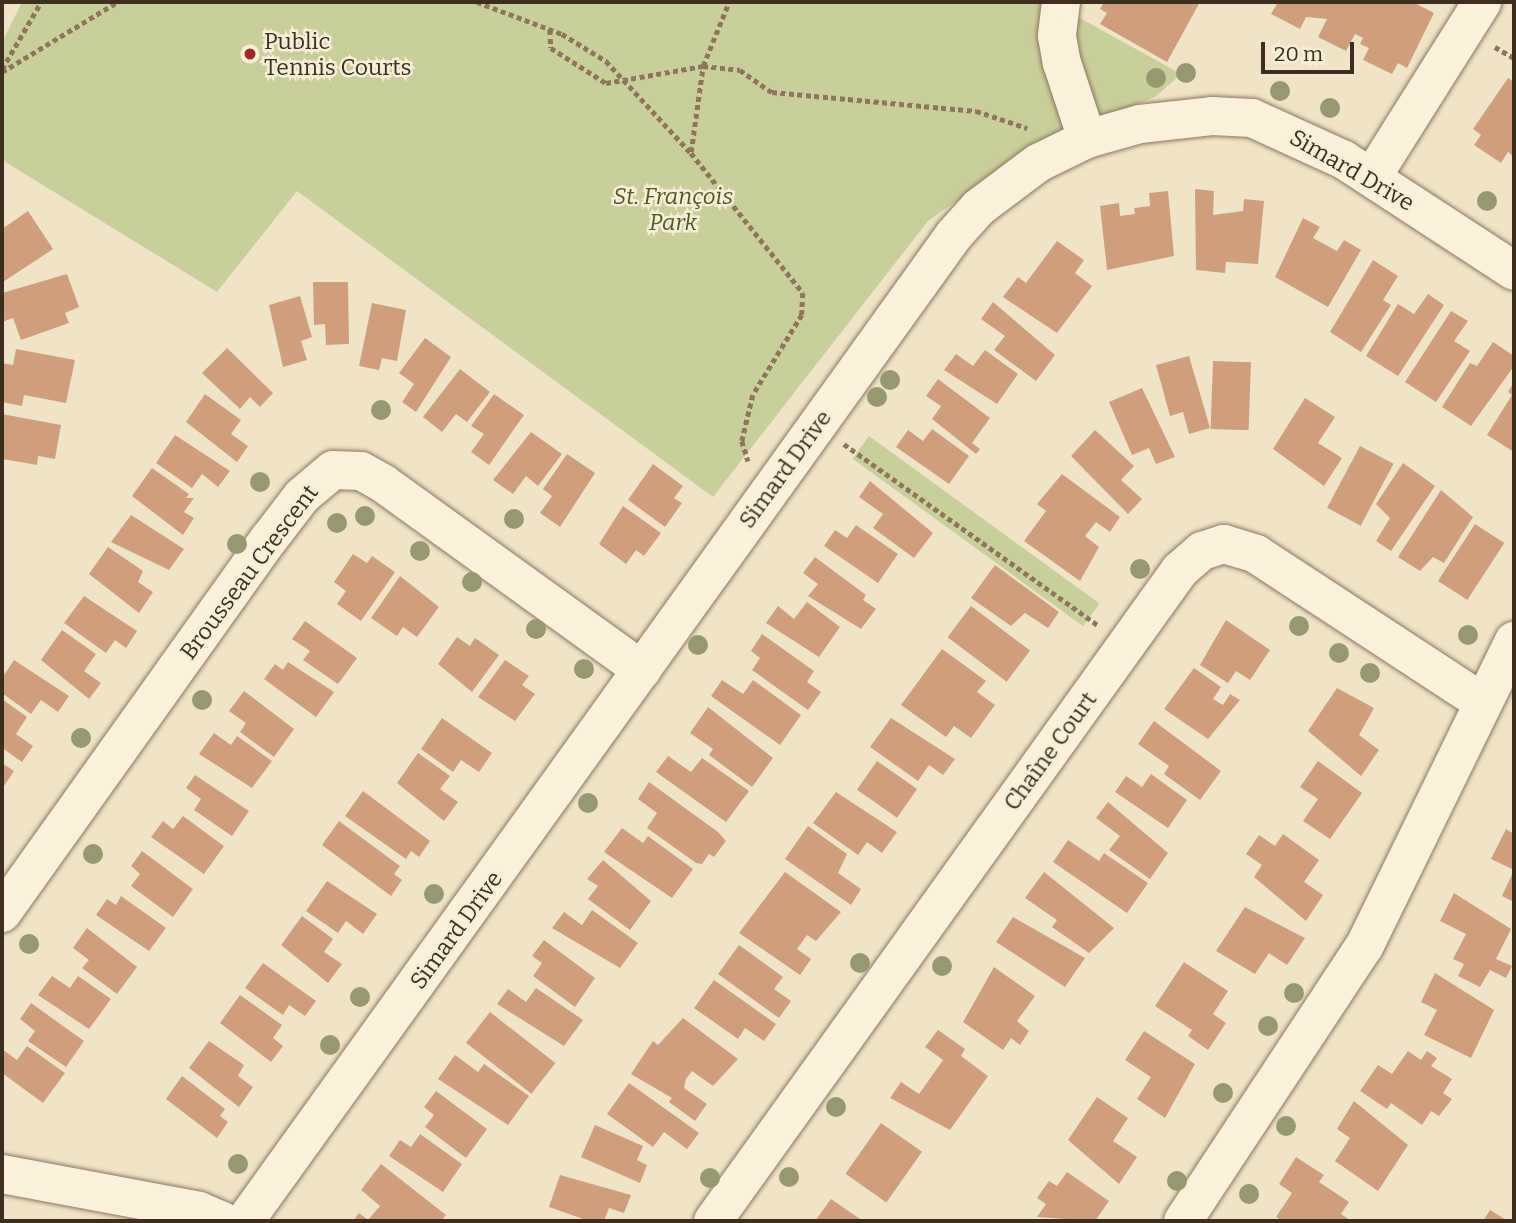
<!DOCTYPE html>
<meta charset="utf-8">
<style>
body{margin:0}
#map{position:relative;width:1516px;height:1223px;overflow:hidden;background:#f0e4c8;font-family:Bitter,serif}
div>[style]{position:absolute}
[style*='--x']{left:calc(var(--x)*1px);top:calc(var(--y)*1px);width:calc(var(--w)*1px);rotate:calc(var(--a)*1deg)}
.green>*{inset:0;background:#c9cf9b;transform-origin:0 0}
.building>*{inset:0;background:#cf9f7d;transform-origin:0 0}
.path>*{height:4.5px;margin-top:-2.25px;transform-origin:0;background:repeating-linear-gradient(90deg,#8d765c 0 5px,transparent 0 8.5px)}
.roads{filter:drop-shadow(0 0 2px #8d765c) drop-shadow(0 0 2px #8d765c)}
.minor>*{height:38px;margin:-19px;padding:0 19px;transform-origin:19px;border-radius:19px;background:#faf1dc}
.trees>*{width:20px;height:20px;margin:-10px;border-radius:50%;background:#96986f}
.dots>*{width:19px;height:19px;translate:-50% -50%;box-sizing:border-box;border:4px solid #f7eed8;border-radius:50%}
span{translate:-50% -50%;white-space:nowrap;text-align:center;line-height:1.15;-webkit-text-stroke:5px #f7eed8;paint-order:stroke}
.poi-label{font-size:23px;color:#3d2e20}
.left{translate:0 -50%;text-align:left}
.street-label{font-size:23px;color:#3d2e20}
.park-label{font-size:23px;color:#4d5a26;font-style:italic}
.frame{position:absolute;inset:0;border:4px solid #3d2e20;pointer-events:none}
.scale{position:absolute;left:1261px;top:42px;width:93px;height:32px;box-sizing:border-box;border:4px solid #3d2e20;border-top:0;padding-left:9px;font-size:21px;line-height:24px;white-space:nowrap;color:#3d2e20;-webkit-text-stroke:5px #f7eed8;paint-order:stroke}
</style>
<div id="map">
<div class="green">
<i style="clip-path:polygon(22px 2px,1051px 2px,1181px 74px,1155px 97px,1039px 144px,928px 221px,713px 497px,297px 191px,217px 292px,2px 160px,2px 42px)"></i>
<i style="left:869px;top:436px;width:285px;height:28px;rotate:36deg"></i>
</div>
<div class="building">
<i style="clip-path:polygon(1104px 2px,1200px 2px,1167px 62px,1100px 24px,1107px 13px,1100px 9px)"></i>
<i style="clip-path:polygon(1278px 2px,1413px 2px,1434px 13px,1407px 68px,1398px 63px,1392px 74px,1363px 60px,1369px 48px,1360px 44px,1363px 38px,1355px 34px,1346px 51px,1318px 37px,1327px 19px,1306px 17px,1300px 29px,1271px 14px)"></i>
<i style="clip-path:polygon(1508px 78px,1514px 82px,1514px 157px,1508px 152px,1501px 163px,1474px 145px,1481px 135px,1473px 129px)"></i>
<i style="clip-path:polygon(1195px 189px,1214px 191px,1213px 215px,1243px 211px,1244px 199px,1264px 201px,1258px 264px,1226px 262px,1225px 273px,1196px 270px)"></i>
<i style="clip-path:polygon(1168px 191px,1174px 256px,1107px 270px,1100px 206px,1119px 203px,1120px 216px,1135px 214px,1134px 208px,1150px 206px,1149px 193px)"></i>
<i style="clip-path:polygon(28px 211px,53px 249px,3px 282px,2px 229px)"></i>
<i style="clip-path:polygon(1303px 218px,1320px 227px,1313px 238px,1324px 244px,1337px 251px,1344px 240px,1361px 250px,1328px 307px,1275px 277px)"></i>
<i style="clip-path:polygon(1057px 241px,1084px 260px,1075px 273px,1092px 286px,1057px 333px,1003px 297px,1018px 277px,1026px 283px)"></i>
<i style="clip-path:polygon(1373px 260px,1398px 276px,1383px 300px,1391px 305px,1361px 352px,1330px 332px)"></i>
<i style="clip-path:polygon(67px 274px,79px 307px,65px 313px,69px 323px,21px 340px,13px 318px,2px 322px,2px 293px)"></i>
<i style="clip-path:polygon(313px 282px,348px 282px,349px 344px,326px 345px,325px 324px,314px 325px)"></i>
<i style="clip-path:polygon(1428px 294px,1444px 305px,1398px 376px,1366px 356px,1398px 304px,1414px 314px)"></i>
<i style="clip-path:polygon(300px 296px,312px 337px,301px 341px,307px 360px,283px 367px,269px 305px)"></i>
<i style="clip-path:polygon(993px 302px,1055px 355px,1036px 381px,994px 350px,1005px 336px,981px 319px)"></i>
<i style="clip-path:polygon(372px 303px,406px 310px,397px 361px,382px 358px,379px 370px,359px 366px)"></i>
<i style="clip-path:polygon(1451px 311px,1468px 321px,1454px 341px,1470px 351px,1436px 402px,1405px 382px)"></i>
<i style="clip-path:polygon(425px 338px,451px 357px,416px 412px,402px 402px,414px 384px,399px 373px)"></i>
<i style="clip-path:polygon(1493px 342px,1514px 356px,1514px 366px,1471px 426px,1442px 407px,1470px 363px,1477px 366px)"></i>
<i style="clip-path:polygon(227px 348px,273px 393px,260px 407px,250px 397px,240px 409px,202px 373px)"></i>
<i style="clip-path:polygon(16px 349px,75px 360px,66px 403px,24px 395px,22px 406px,2px 402px,2px 363px,13px 365px)"></i>
<i style="clip-path:polygon(985px 350px,1018px 374px,997px 404px,944px 370px,956px 354px,973px 366px)"></i>
<i style="clip-path:polygon(1189px 356px,1210px 428px,1189px 434px,1183px 412px,1170px 416px,1156px 365px)"></i>
<i style="left:1213px;top:361px;width:38px;height:68px;rotate:2deg"></i>
<i style="clip-path:polygon(460px 369px,490px 392px,467px 422px,456px 414px,442px 432px,423px 417px)"></i>
<i style="clip-path:polygon(938px 379px,990px 418px,972px 443px,980px 449px,976px 454px,932px 419px,941px 406px,926px 396px)"></i>
<i style="clip-path:polygon(1514px 382px,1514px 452px,1487px 435px,1512px 395px,1508px 392px)"></i>
<i style="clip-path:polygon(1142px 388px,1175px 457px,1156px 464px,1149px 448px,1132px 455px,1109px 402px)"></i>
<i style="clip-path:polygon(205px 394px,241px 420px,231px 434px,248px 446px,237px 462px,186px 422px)"></i>
<i style="clip-path:polygon(494px 394px,524px 415px,489px 465px,471px 452px,484px 434px,471px 426px)"></i>
<i style="clip-path:polygon(1305px 398px,1335px 417px,1318px 443px,1342px 458px,1324px 486px,1273px 449px)"></i>
<i style="clip-path:polygon(2px 414px,61px 425px,55px 459px,38px 456px,37px 465px,2px 459px)"></i>
<i style="clip-path:polygon(932px 429px,969px 456px,949px 484px,896px 447px,908px 430px,923px 441px)"></i>
<i style="clip-path:polygon(1095px 430px,1134px 466px,1121px 480px,1142px 499px,1128px 514px,1071px 456px)"></i>
<i style="clip-path:polygon(531px 432px,562px 454px,538px 486px,526px 476px,513px 494px,493px 480px)"></i>
<i style="clip-path:polygon(175px 435px,230px 471px,218px 487px,202px 474px,192px 488px,156px 463px)"></i>
<i style="left:1360px;top:446px;width:38px;height:70px;rotate:28deg"></i>
<i style="clip-path:polygon(567px 454px,595px 473px,560px 527px,540px 513px,552px 496px,543px 489px)"></i>
<i style="clip-path:polygon(1403px 463px,1435px 486px,1391px 551px,1376px 541px,1390px 518px,1376px 504px)"></i>
<i style="clip-path:polygon(653px 464px,683px 486px,674px 498px,682px 503px,665px 527px,628px 500px)"></i>
<i style="clip-path:polygon(152px 468px,189px 494px,186px 498px,194px 498px,184px 512px,194px 518px,183px 535px,132px 496px)"></i>
<i style="clip-path:polygon(1062px 474px,1120px 517px,1110px 532px,1096px 522px,1085px 536px,1099px 547px,1080px 581px,1024px 541px,1046px 511px,1037px 504px)"></i>
<i style="clip-path:polygon(870px 481px,933px 533px,914px 558px,873px 528px,883px 514px,859px 497px)"></i>
<i style="clip-path:polygon(1441px 490px,1473px 517px,1444px 563px,1433px 557px,1420px 571px,1398px 557px)"></i>
<i style="clip-path:polygon(623px 506px,661px 533px,644px 556px,636px 550px,626px 564px,599px 544px)"></i>
<i style="clip-path:polygon(131px 515px,184px 549px,169px 570px,111px 542px)"></i>
<i style="left:1475px;top:524px;width:35px;height:68px;rotate:33deg"></i>
<i style="clip-path:polygon(856px 525px,898px 554px,878px 583px,824px 546px,835px 530px,847px 538px)"></i>
<i style="clip-path:polygon(108px 547px,143px 571px,138px 582px,153px 592px,139px 613px,89px 574px)"></i>
<i style="clip-path:polygon(353px 554px,367px 563px,372px 556px,395px 572px,361px 621px,337px 604px,346px 591px,334px 582px)"></i>
<i style="clip-path:polygon(815px 557px,866px 595px,863px 600px,876px 609px,861px 629px,808px 596px,818px 584px,803px 573px)"></i>
<i style="clip-path:polygon(995px 565px,1059px 612px,1048px 628px,1025px 613px,1011px 626px,971px 598px)"></i>
<i style="clip-path:polygon(400px 576px,439px 607px,417px 637px,403px 627px,397px 636px,371px 618px)"></i>
<i style="clip-path:polygon(84px 596px,137px 631px,126px 648px,115px 640px,106px 653px,64px 623px)"></i>
<i style="clip-path:polygon(807px 602px,840px 627px,819px 657px,766px 623px,778px 606px,794px 619px)"></i>
<i style="left:971px;top:606px;width:74px;height:39px;rotate:37deg"></i>
<i style="clip-path:polygon(1226px 620px,1270px 650px,1250px 680px,1236px 671px,1228px 683px,1200px 665px)"></i>
<i style="clip-path:polygon(305px 621px,357px 658px,338px 684px,303px 660px,310px 651px,292px 639px)"></i>
<i style="clip-path:polygon(62px 630px,96px 654px,84px 671px,101px 683px,89px 699px,41px 660px)"></i>
<i style="clip-path:polygon(762px 634px,814px 671px,807px 682px,821px 692px,808px 710px,752px 670px,760px 658px,751px 651px)"></i>
<i style="clip-path:polygon(457px 637px,470px 646px,475px 638px,499px 655px,472px 692px,438px 664px)"></i>
<i style="clip-path:polygon(942px 649px,986px 681px,977px 692px,995px 705px,971px 738px,954px 726px,946px 737px,901px 705px)"></i>
<i style="clip-path:polygon(14px 660px,69px 696px,58px 712px,41px 700px,31px 714px,2px 693px,2px 678px)"></i>
<i style="clip-path:polygon(505px 660px,529px 676px,522px 685px,535px 694px,515px 721px,478px 697px)"></i>
<i style="clip-path:polygon(288px 662px,334px 692px,316px 717px,264px 679px,275px 664px,283px 670px)"></i>
<i style="clip-path:polygon(1194px 668px,1221px 687px,1213px 699px,1223px 705px,1230px 694px,1240px 700px,1208px 739px,1164px 709px)"></i>
<i style="clip-path:polygon(722px 680px,743px 694px,753px 680px,801px 715px,780px 745px,711px 696px)"></i>
<i style="clip-path:polygon(1337px 688px,1374px 708px,1359px 735px,1379px 750px,1361px 776px,1308px 731px)"></i>
<i style="clip-path:polygon(244px 691px,294px 729px,274px 757px,240px 732px,246px 723px,229px 711px)"></i>
<i style="clip-path:polygon(2px 699px,27px 717px,16px 734px,33px 746px,22px 762px,2px 748px)"></i>
<i style="clip-path:polygon(708px 707px,773px 758px,752px 787px,709px 755px,713px 749px,690px 733px)"></i>
<i style="clip-path:polygon(442px 718px,492px 753px,479px 772px,461px 760px,453px 772px,421px 749px)"></i>
<i style="clip-path:polygon(891px 718px,955px 759px,943px 775px,929px 765px,918px 781px,870px 747px)"></i>
<i style="clip-path:polygon(1154px 721px,1221px 771px,1200px 800px,1164px 774px,1169px 766px,1138px 744px)"></i>
<i style="clip-path:polygon(214px 733px,231px 745px,237px 736px,272px 761px,252px 788px,199px 754px)"></i>
<i style="clip-path:polygon(418px 753px,450px 776px,440px 789px,458px 802px,444px 821px,397px 783px)"></i>
<i style="clip-path:polygon(668px 756px,691px 772px,702px 758px,749px 791px,726px 822px,656px 772px)"></i>
<i style="left:877px;top:761px;width:49px;height:35px;rotate:35deg"></i>
<i style="clip-path:polygon(1318px 761px,1362px 793px,1330px 839px,1303px 821px,1318px 799px,1300px 787px)"></i>
<i style="clip-path:polygon(2px 763px,14px 771px,2px 789px)"></i>
<i style="clip-path:polygon(1151px 774px,1187px 800px,1168px 828px,1115px 792px,1126px 776px,1142px 787px)"></i>
<i style="clip-path:polygon(195px 775px,249px 811px,232px 836px,194px 810px,201px 799px,186px 788px)"></i>
<i style="clip-path:polygon(649px 782px,718px 832px,726px 841px,714px 857px,709px 854px,702px 864px,696px 863px,647px 828px,657px 813px,638px 799px)"></i>
<i style="clip-path:polygon(363px 791px,430px 841px,419px 857px,411px 851px,406px 859px,345px 816px)"></i>
<i style="clip-path:polygon(836px 792px,897px 832px,882px 853px,867px 842px,858px 855px,813px 823px)"></i>
<i style="clip-path:polygon(1108px 802px,1168px 853px,1150px 879px,1109px 850px,1120px 836px,1096px 818px)"></i>
<i style="clip-path:polygon(183px 816px,224px 846px,204px 874px,151px 837px,163px 821px,173px 829px)"></i>
<i style="clip-path:polygon(339px 821px,400px 866px,394px 874px,402px 880px,391px 896px,322px 845px)"></i>
<i style="clip-path:polygon(808px 826px,847px 854px,838px 873px,861px 889px,851px 905px,785px 859px)"></i>
<i style="clip-path:polygon(622px 828px,643px 843px,648px 836px,693px 869px,672px 898px,604px 852px)"></i>
<i style="clip-path:polygon(1506px 829px,1514px 834px,1514px 902px,1502px 896px,1514px 870px,1491px 859px)"></i>
<i style="clip-path:polygon(1283px 834px,1319px 860px,1304px 882px,1323px 895px,1306px 921px,1254px 877px,1262px 865px,1246px 854px,1259px 835px,1275px 846px)"></i>
<i style="clip-path:polygon(1068px 840px,1099px 861px,1104px 853px,1148px 883px,1127px 913px,1053px 862px)"></i>
<i style="clip-path:polygon(142px 851px,193px 889px,173px 917px,131px 886px,140px 874px,131px 866px)"></i>
<i style="clip-path:polygon(603px 860px,651px 901px,630px 930px,588px 899px,598px 886px,587px 879px)"></i>
<i style="clip-path:polygon(785px 872px,841px 912px,816px 941px,807px 935px,797px 949px,811px 959px,800px 975px,739px 933px)"></i>
<i style="clip-path:polygon(1044px 872px,1114px 928px,1089px 953px,1052px 927px,1057px 920px,1025px 898px)"></i>
<i style="clip-path:polygon(327px 881px,377px 914px,363px 934px,346px 921px,338px 933px,306px 911px)"></i>
<i style="clip-path:polygon(1454px 893px,1511px 929px,1496px 959px,1512px 966px,1506px 978px,1490px 970px,1480px 987px,1458px 976px,1464px 964px,1453px 959px,1466px 934px,1440px 921px)"></i>
<i style="clip-path:polygon(121px 896px,166px 928px,149px 951px,96px 915px,107px 899px,116px 905px)"></i>
<i style="clip-path:polygon(1245px 907px,1305px 938px,1287px 965px,1269px 953px,1255px 974px,1216px 951px)"></i>
<i style="clip-path:polygon(592px 910px,638px 943px,620px 968px,552px 928px,564px 912px,582px 925px)"></i>
<i style="clip-path:polygon(302px 916px,333px 939px,324px 952px,342px 964px,328px 983px,281px 945px)"></i>
<i style="clip-path:polygon(1013px 917px,1085px 958px,1065px 987px,996px 942px)"></i>
<i style="clip-path:polygon(87px 928px,137px 967px,117px 994px,82px 968px,89px 960px,73px 948px)"></i>
<i style="clip-path:polygon(544px 940px,595px 978px,575px 1007px,533px 976px,542px 963px,532px 956px)"></i>
<i style="clip-path:polygon(739px 945px,783px 977px,774px 989px,791px 1001px,779px 1018px,718px 974px)"></i>
<i style="clip-path:polygon(1184px 962px,1228px 991px,1213px 1014px,1226px 1023px,1208px 1050px,1188px 1036px,1192px 1030px,1155px 1006px)"></i>
<i style="clip-path:polygon(263px 963px,316px 1001px,305px 1016px,289px 1005px,283px 1015px,245px 988px)"></i>
<i style="clip-path:polygon(994px 967px,1035px 996px,1017px 1021px,1029px 1031px,1020px 1045px,1011px 1038px,1003px 1050px,963px 1022px)"></i>
<i style="clip-path:polygon(1435px 973px,1494px 1010px,1471px 1058px,1424px 1035px,1437px 1010px,1421px 1002px)"></i>
<i style="clip-path:polygon(52px 976px,70px 988px,78px 976px,111px 999px,89px 1029px,38px 995px)"></i>
<i style="clip-path:polygon(714px 980px,776px 1024px,764px 1041px,745px 1028px,738px 1039px,694px 1008px)"></i>
<i style="clip-path:polygon(536px 988px,583px 1020px,564px 1046px,497px 1004px,508px 989px,526px 1002px)"></i>
<i style="clip-path:polygon(240px 995px,282px 1025px,273px 1038px,283px 1046px,271px 1062px,220px 1023px)"></i>
<i style="clip-path:polygon(31px 1003px,84px 1041px,66px 1067px,28px 1041px,35px 1031px,20px 1019px)"></i>
<i style="left:490px;top:1012px;width:83px;height:39px;rotate:38deg"></i>
<i style="clip-path:polygon(683px 1018px,738px 1059px,713px 1086px,692px 1071px,686px 1079px,684px 1088px,707px 1104px,695px 1121px,669px 1102px,672px 1098px,631px 1074px,653px 1041px,658px 1045px)"></i>
<i style="clip-path:polygon(938px 1030px,965px 1049px,961px 1056px,988px 1076px,950px 1130px,890px 1098px,901px 1082px,919px 1094px,943px 1060px,925px 1047px)"></i>
<i style="clip-path:polygon(1144px 1031px,1195px 1064px,1165px 1118px,1137px 1099px,1151px 1077px,1125px 1060px)"></i>
<i style="clip-path:polygon(209px 1041px,244px 1065px,238px 1076px,253px 1087px,239px 1107px,189px 1068px)"></i>
<i style="clip-path:polygon(27px 1046px,65px 1073px,43px 1103px,2px 1073px,2px 1049px,17px 1060px)"></i>
<i style="clip-path:polygon(1408px 1051px,1421px 1060px,1427px 1051px,1437px 1058px,1431px 1066px,1452px 1079px,1443px 1093px,1452px 1099px,1439px 1116px,1431px 1111px,1422px 1125px,1391px 1103px,1387px 1109px,1360px 1091px,1378px 1065px,1392px 1074px)"></i>
<i style="clip-path:polygon(455px 1055px,478px 1072px,484px 1064px,529px 1096px,508px 1125px,438px 1079px)"></i>
<i style="clip-path:polygon(182px 1076px,225px 1109px,220px 1116px,228px 1122px,217px 1138px,166px 1099px)"></i>
<i style="clip-path:polygon(629px 1083px,699px 1133px,687px 1149px,664px 1132px,653px 1147px,607px 1114px)"></i>
<i style="clip-path:polygon(436px 1091px,487px 1129px,466px 1158px,425px 1127px,434px 1115px,424px 1107px)"></i>
<i style="clip-path:polygon(1097px 1097px,1128px 1118px,1113px 1141px,1137px 1157px,1119px 1184px,1068px 1140px)"></i>
<i style="clip-path:polygon(1354px 1101px,1408px 1145px,1378px 1191px,1335px 1161px,1350px 1138px,1337px 1129px)"></i>
<i style="left:881px;top:1123px;width:50px;height:62px;rotate:35deg"></i>
<i style="clip-path:polygon(595px 1125px,643px 1146px,637px 1160px,647px 1165px,640px 1183px,581px 1157px)"></i>
<i style="clip-path:polygon(420px 1134px,462px 1164px,443px 1192px,389px 1156px,400px 1140px,411px 1147px)"></i>
<i style="clip-path:polygon(1296px 1157px,1324px 1175px,1319px 1182px,1349px 1202px,1341px 1214px,1351px 1221px,1283px 1221px,1276px 1217px,1292px 1193px,1279px 1184px)"></i>
<i style="clip-path:polygon(381px 1164px,446px 1215px,441px 1221px,353px 1221px,359px 1213px,368px 1220px,380px 1206px,361px 1190px)"></i>
<i style="clip-path:polygon(1067px 1172px,1109px 1201px,1095px 1221px,1037px 1217px,1046px 1204px,1037px 1198px,1049px 1181px,1057px 1186px)"></i>
<i style="clip-path:polygon(560px 1175px,631px 1195px,624px 1213px,609px 1208px,604px 1221px,589px 1221px,549px 1207px)"></i>
<i style="clip-path:polygon(831px 1199px,863px 1221px,815px 1221px)"></i>
<i style="clip-path:polygon(1490px 1210px,1508px 1221px,1483px 1221px)"></i>
</div>
<div class="path">
<i style="--x:477;--y:2;--w:91;--a:20.6"></i>
<i style="--x:562;--y:34;--w:52;--a:31.5"></i>
<i style="--x:606;--y:61;--w:125;--a:47.3"></i>
<i style="--x:691;--y:153;--w:179;--a:51.3"></i>
<i style="--x:803;--y:293;--w:22;--a:93"></i>
<i style="--x:802;--y:315;--w:94;--a:121.5"></i>
<i style="--x:753;--y:395;--w:47;--a:103.4"></i>
<i style="--x:742;--y:441;--w:21;--a:73"></i>
<i style="--x:550;--y:30;--w:18;--a:87"></i>
<i style="--x:551;--y:48;--w:65;--a:32.5"></i>
<i style="--x:606;--y:83;--w:98;--a:-9.9"></i>
<i style="--x:703;--y:66;--w:37;--a:6"></i>
<i style="--x:740;--y:70;--w:39;--a:35"></i>
<i style="--x:772;--y:92;--w:205;--a:5.3"></i>
<i style="--x:976;--y:111;--w:54;--a:18.4"></i>
<i style="--x:1495;--y:47;--w:22;--a:30"></i>
<i style="--x:2;--y:69;--w:78;--a:-59.8"></i>
<i style="--x:2;--y:72;--w:135;--a:-31.3"></i>
<i style="--x:691;--y:152;--w:87;--a:-82.1"></i>
<i style="--x:703;--y:66;--w:69;--a:-67.9"></i>
<i style="--x:844;--y:444;--w:313;--a:35.5"></i>
</div>
<div class="roads">
<div class="minor">
<i style="--x:1061;--y:2;--w:34;--a:97"></i>
<i style="--x:1057;--y:36;--w:27;--a:80"></i>
<i style="--x:1062;--y:63;--w:80;--a:71.8"></i>
<i style="--x:1372;--y:177;--w:207;--a:-57.8"></i>
<i style="--x:2;--y:913;--w:460;--a:-54.5"></i>
<i style="--x:269;--y:539;--w:54;--a:-52.5"></i>
<i style="--x:302;--y:496;--w:40;--a:-40"></i>
<i style="--x:333;--y:470;--w:28;--a:2"></i>
<i style="--x:361;--y:471;--w:26;--a:29"></i>
<i style="--x:384;--y:484;--w:318;--a:35.8"></i>
<i style="--x:2;--y:1174;--w:200;--a:10.6"></i>
<i style="--x:199;--y:1211;--w:25;--a:23"></i>
<i style="--x:245;--y:1221;--w:1214;--a:-54.28"></i>
<i style="--x:954;--y:235;--w:36;--a:-48"></i>
<i style="--x:978;--y:208;--w:75;--a:-36.9"></i>
<i style="--x:1038;--y:163;--w:55;--a:-26.1"></i>
<i style="--x:1087;--y:139;--w:55;--a:-15.8"></i>
<i style="--x:1140;--y:124;--w:72;--a:-6.3"></i>
<i style="--x:1212;--y:116;--w:40;--a:2.9"></i>
<i style="--x:1252;--y:118;--w:101;--a:24.5"></i>
<i style="--x:1344;--y:160;--w:203;--a:33.1"></i>
<i style="--x:713;--y:1221;--w:801;--a:-54.35"></i>
<i style="--x:1180;--y:570;--w:29;--a:-41"></i>
<i style="--x:1202;--y:551;--w:23;--a:-18"></i>
<i style="--x:1224;--y:544;--w:34;--a:17"></i>
<i style="--x:1256;--y:554;--w:270;--a:33.2"></i>
<i style="--x:1183;--y:1221;--w:328;--a:-56.6"></i>
<i style="--x:1364;--y:947;--w:341;--a:-63.9"></i>
</div>
</div>
<div class="trees">
<i style="left:1186px;top:73px"></i>
<i style="left:1156px;top:78px"></i>
<i style="left:1280px;top:91px"></i>
<i style="left:1330px;top:108px"></i>
<i style="left:1487px;top:201px"></i>
<i style="left:890px;top:380px"></i>
<i style="left:877px;top:397px"></i>
<i style="left:381px;top:410px"></i>
<i style="left:260px;top:482px"></i>
<i style="left:365px;top:516px"></i>
<i style="left:514px;top:519px"></i>
<i style="left:337px;top:523px"></i>
<i style="left:237px;top:544px"></i>
<i style="left:420px;top:551px"></i>
<i style="left:1140px;top:569px"></i>
<i style="left:472px;top:582px"></i>
<i style="left:1299px;top:626px"></i>
<i style="left:536px;top:629px"></i>
<i style="left:1468px;top:635px"></i>
<i style="left:698px;top:645px"></i>
<i style="left:1339px;top:653px"></i>
<i style="left:584px;top:669px"></i>
<i style="left:1370px;top:673px"></i>
<i style="left:202px;top:700px"></i>
<i style="left:81px;top:738px"></i>
<i style="left:588px;top:803px"></i>
<i style="left:93px;top:854px"></i>
<i style="left:434px;top:894px"></i>
<i style="left:29px;top:944px"></i>
<i style="left:860px;top:963px"></i>
<i style="left:942px;top:966px"></i>
<i style="left:1294px;top:993px"></i>
<i style="left:360px;top:997px"></i>
<i style="left:1268px;top:1026px"></i>
<i style="left:330px;top:1045px"></i>
<i style="left:1223px;top:1093px"></i>
<i style="left:836px;top:1107px"></i>
<i style="left:1286px;top:1126px"></i>
<i style="left:238px;top:1164px"></i>
<i style="left:789px;top:1177px"></i>
<i style="left:710px;top:1178px"></i>
<i style="left:1177px;top:1181px"></i>
<i style="left:1249px;top:1194px"></i>
</div>
<div class="dots">
<i style="left:250px;top:54px;background:#9e2a2b"></i>
</div>
<div class="poi-label">
<span class="left" style="left:264px;top:54px">Public<br>Tennis Courts</span>
</div>
<div class="street-label">
<span style="left:1352px;top:170px;rotate:30deg">Simard Drive</span>
<span style="left:785px;top:469px;rotate:-54deg">Simard Drive</span>
<span style="left:249px;top:572px;rotate:-53deg">Brousseau Crescent</span>
<span style="left:1050px;top:751px;rotate:-54deg">Chaîne Court</span>
<span style="left:456px;top:930px;rotate:-54deg">Simard Drive</span>
</div>
<div class="park-label">
<span style="left:673px;top:209px">St. François<br>Park</span>
</div>
<div class="frame"></div>
<div class="scale">20 m</div>
</div>
